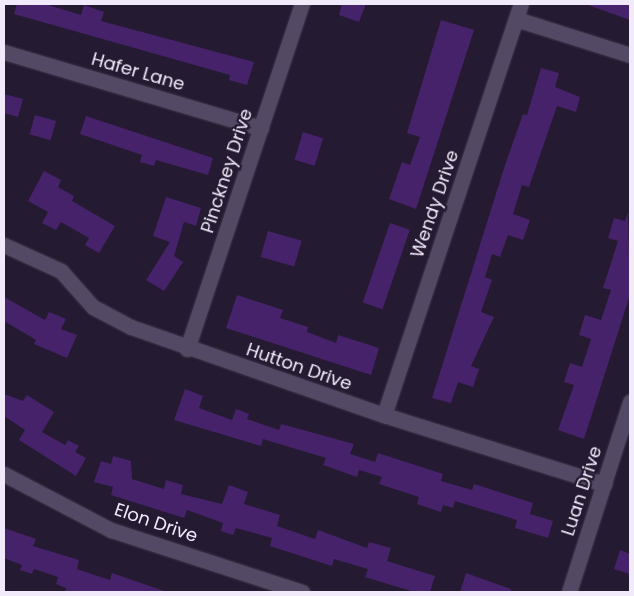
<!DOCTYPE html>
<style>
body{margin:0}
#map{position:relative;width:634px;height:596px;overflow:hidden;background:#241a31;font-family:Poppins,sans-serif}
div>[style]{position:absolute}
[style*='--x']{left:calc(var(--x)*1px);top:calc(var(--y)*1px);width:calc(var(--w)*1px);rotate:calc(var(--a)*1deg)}
.building>*{inset:0;background:#46226a;transform-origin:0 0}
.roads{filter:drop-shadow(0 0 1px #3f374a) drop-shadow(0 0 1px #3f374a)}
.minor>*{height:15px;margin:-7.5px;padding:0 7.5px;transform-origin:7.5px;border-radius:7.5px;background:#544964}
span{translate:-50% -50%;white-space:nowrap;text-align:center;line-height:1.15;-webkit-text-stroke:4.5px #241a31;paint-order:stroke}
.street-label{font-size:18px;color:#f1eafa}
.frame{position:absolute;inset:0;border:5px solid #f1eafa;pointer-events:none}
</style>
<div id="map">
<div class="building">
<i style="clip-path:polygon(17px 4px,45px 4px,81px 15px,84px 5px,104px 12px,101px 21px,254px 62px,247px 85px,229px 80px,230px 75px,14px 14px)"></i>
<i style="clip-path:polygon(342px 4px,366px 4px,359px 22px,339px 15px)"></i>
<i style="clip-path:polygon(630px 4px,630px 20px,588px 5px,589px 4px)"></i>
<i style="clip-path:polygon(441px 20px,474px 30px,416px 209px,389px 199px,402px 162px,410px 165px,420px 137px,407px 133px)"></i>
<i style="clip-path:polygon(541px 68px,559px 73px,555px 87px,580px 97px,576px 112px,557px 106px,529px 187px,522px 185px,513px 214px,530px 220px,523px 240px,508px 235px,500px 257px,492px 254px,485px 277px,492px 280px,481px 312px,494px 317px,471px 366px,479px 369px,473px 387px,458px 382px,451px 403px,432px 398px,505px 165px,523px 114px,527px 115px)"></i>
<i style="clip-path:polygon(4px 94px,23px 99px,18px 117px,4px 113px)"></i>
<i style="left:35px;top:115px;width:22px;height:20px;rotate:16deg"></i>
<i style="clip-path:polygon(86px 116px,213px 158px,208px 175px,156px 160px,154px 166px,140px 162px,142px 155px,80px 134px)"></i>
<i style="left:303px;top:132px;width:21px;height:29px;rotate:17deg"></i>
<i style="clip-path:polygon(44px 171px,61px 180px,58px 187px,74px 196px,72px 201px,115px 226px,99px 253px,85px 245px,89px 238px,61px 222px,56px 230px,42px 223px,48px 212px,28px 201px)"></i>
<i style="clip-path:polygon(166px 197px,201px 208px,196px 226px,184px 222px,174px 256px,183px 262px,164px 291px,146px 280px,170px 242px,153px 236px)"></i>
<i style="clip-path:polygon(628px 212px,630px 295px,584px 439px,558px 430px,574px 385px,564px 382px,570px 363px,582px 367px,591px 339px,579px 335px,585px 315px,601px 320px,611px 290px,603px 288px,618px 241px,608px 238px,614px 218px,625px 221px)"></i>
<i style="left:390px;top:223px;width:21px;height:84px;rotate:19deg"></i>
<i style="left:268px;top:231px;width:35px;height:27px;rotate:16deg"></i>
<i style="clip-path:polygon(237px 295px,283px 310px,280px 318px,308px 327px,307px 332px,336px 343px,338px 335px,379px 348px,371px 375px,226px 328px)"></i>
<i style="clip-path:polygon(4px 297px,45px 320px,49px 312px,66px 319px,61px 329px,77px 335px,67px 358px,34px 344px,36px 340px,4px 321px)"></i>
<i style="clip-path:polygon(185px 389px,203px 396px,199px 408px,232px 420px,236px 409px,249px 414px,247px 419px,279px 430px,281px 424px,354px 444px,350px 454px,375px 462px,378px 453px,443px 474px,441px 481px,472px 490px,474px 484px,533px 503px,530px 514px,553px 521px,548px 538px,515px 528px,517px 520px,455px 501px,453px 508px,443px 505px,441px 512px,417px 504px,419px 497px,379px 484px,382px 477px,359px 470px,357px 477px,323px 465px,326px 458px,263px 439px,261px 446px,174px 420px)"></i>
<i style="clip-path:polygon(4px 394px,23px 401px,27px 395px,54px 412px,42px 432px,65px 445px,68px 440px,79px 446px,75px 452px,86px 458px,76px 476px,19px 440px,25px 430px,4px 416px)"></i>
<i style="clip-path:polygon(113px 456px,131px 461px,132px 479px,164px 489px,166px 480px,183px 485px,181px 494px,222px 504px,229px 485px,248px 492px,244px 504px,280px 515px,277px 526px,315px 539px,318px 530px,367px 548px,369px 542px,391px 548px,387px 561px,435px 576px,430px 592px,414px 592px,365px 577px,368px 569px,334px 559px,332px 566px,270px 546px,272px 538px,236px 528px,233px 535px,221px 531px,223px 523px,187px 510px,184px 518px,111px 495px,113px 487px,94px 482px,101px 461px,111px 464px)"></i>
<i style="clip-path:polygon(4px 528px,36px 539px,33px 546px,79px 560px,77px 569px,110px 580px,112px 573px,167px 592px,65px 592px,66px 588px,56px 584px,58px 577px,34px 569px,32px 574px,20px 570px,22px 565px,4px 558px)"></i>
<i style="clip-path:polygon(620px 550px,630px 554px,630px 574px,614px 569px)"></i>
<i style="clip-path:polygon(466px 573px,511px 589px,511px 592px,460px 592px)"></i>
</div>
<div class="roads">
<div class="minor">
<i style="--x:516;--y:19;--w:120;--a:17.5"></i>
<i style="--x:4;--y:52;--w:268;--a:16.5"></i>
<i style="--x:4;--y:245;--w:63;--a:24.5"></i>
<i style="--x:61;--y:271;--w:48;--a:48.4"></i>
<i style="--x:93;--y:307;--w:43;--a:27.8"></i>
<i style="--x:131;--y:327;--w:268;--a:19.2"></i>
<i style="--x:384;--y:415;--w:231;--a:17.4"></i>
<i style="--x:187;--y:349;--w:364;--a:-71.6"></i>
<i style="--x:384;--y:415;--w:433;--a:-71.6"></i>
<i style="--x:4;--y:474;--w:121;--a:27.6"></i>
<i style="--x:111;--y:530;--w:201;--a:18"></i>
<i style="--x:569;--y:592;--w:200;--a:-72.2"></i>
</div>
</div>
<div class="street-label">
<span style="left:138px;top:72px;rotate:16deg">Hafer Lane</span>
<span style="left:227px;top:171px;rotate:-72deg">Pinckney Drive</span>
<span style="left:435px;top:204px;rotate:-71deg">Wendy Drive</span>
<span style="left:299px;top:367px;rotate:19deg">Hutton Drive</span>
<span style="left:582px;top:491px;rotate:-72deg">Luan Drive</span>
<span style="left:156px;top:523px;rotate:19deg">Elon Drive</span>
</div>
<div class="frame"></div>
</div>
